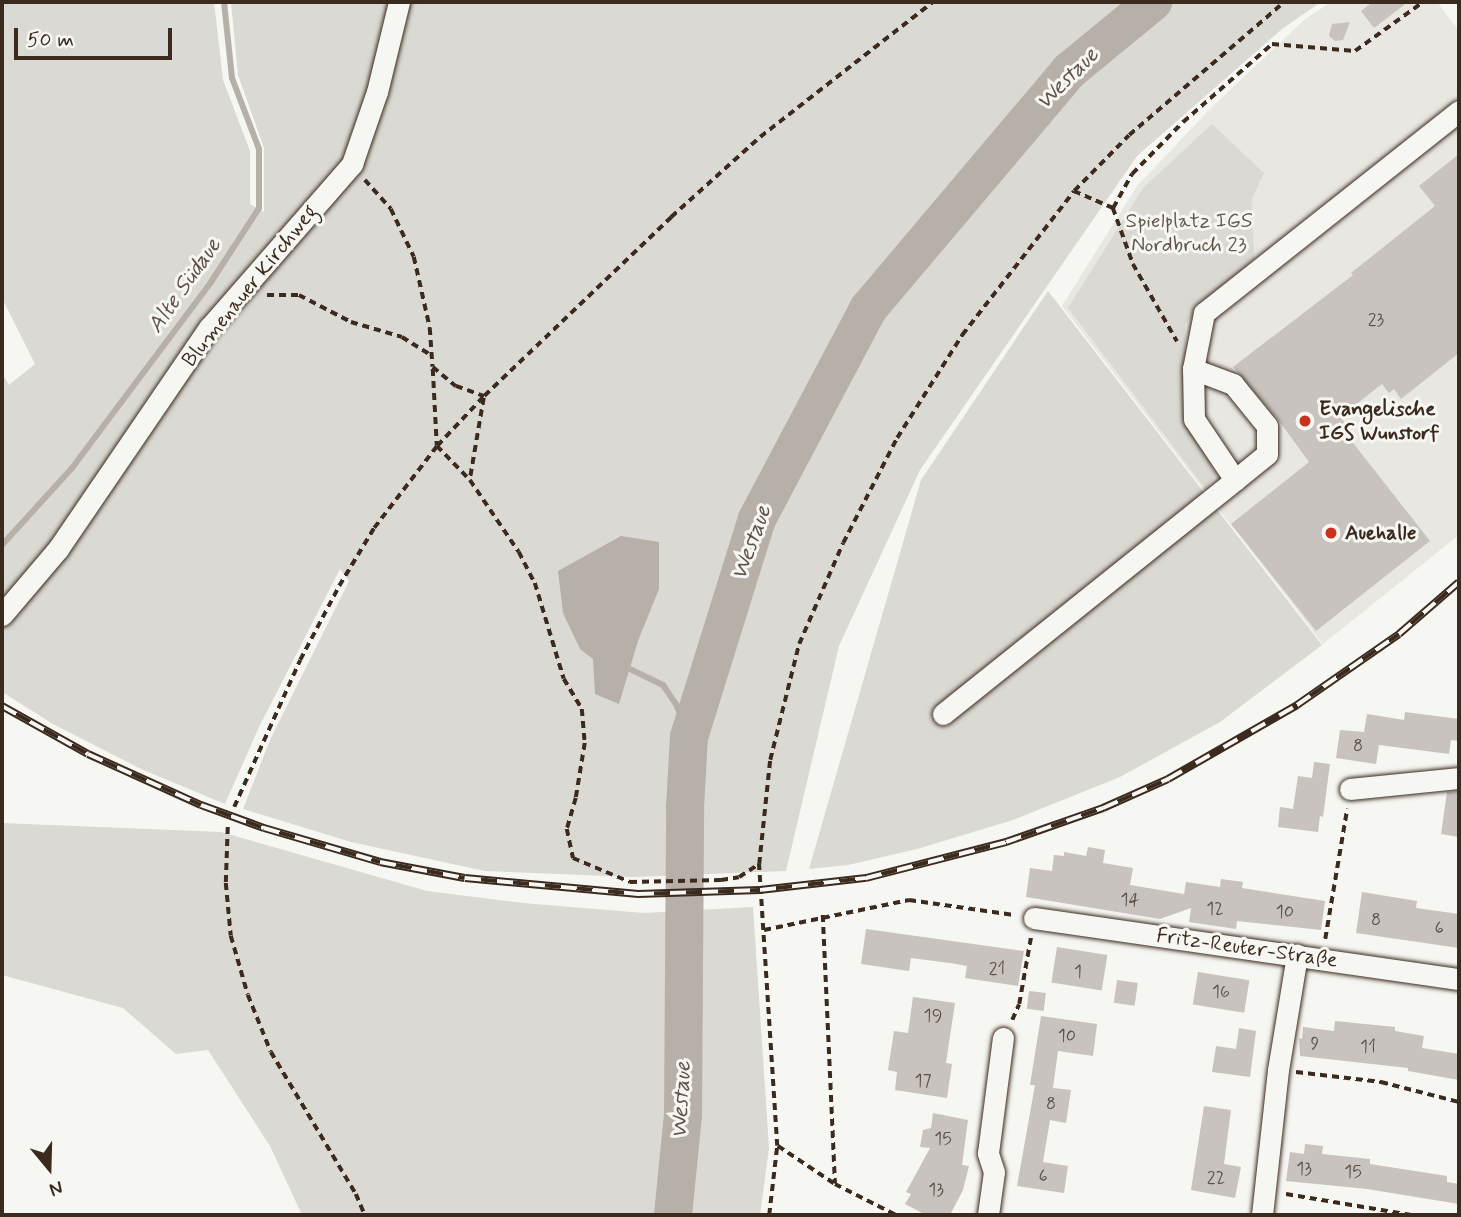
<!DOCTYPE html>
<meta charset="utf-8">
<style>
body{margin:0}
#map{position:relative;width:1461px;height:1217px;overflow:hidden;background:#f6f6f2;font-family:Mynerve,sans-serif}
div>[style]{position:absolute}
[style*='--x']{left:calc(var(--x)*1px);top:calc(var(--y)*1px);width:calc(var(--w)*1px);rotate:calc(var(--a)*1deg)}
.built>*{inset:0;background:#e8e7e2}
.green>*{inset:0;background:#dad9d3}
.water>*{inset:0;background:#b6b0a9}
.stream>*{height:6px;margin:-3px;padding:0 3px;transform-origin:3px;border-radius:3px;background:#b6b0a9}
.river>*{height:38px;margin:-19px;padding:0 19px;transform-origin:19px;border-radius:19px;background:#b6b0a9}
.building>*{inset:0;background:#c8c3be;transform-origin:0 0}
.path>*{height:3.5px;margin-top:-1.75px;transform-origin:0;background:repeating-linear-gradient(90deg,#3b2a1e 0 7px,transparent 0 12px)}
.roads{filter:drop-shadow(0 0 2px #3b2a1e) drop-shadow(0 0 2px #3b2a1e)}
.minor>*{height:21px;margin:-10.5px;padding:0 10.5px;transform-origin:10.5px;border-radius:10.5px;background:#f6f6f2}
.rail>*{height:8px;margin-top:-4px;transform-origin:0;background:repeating-linear-gradient(90deg,#f6f6f2 0 16px,#3b2a1e 0 32px);box-sizing:border-box;border-block:2px solid #3b2a1e}
.dots>*{width:19px;height:19px;translate:-50% -50%;box-sizing:border-box;border:4px solid #f6f6f2;border-radius:50%}
span{translate:-50% -50%;white-space:nowrap;text-align:center;line-height:1.15;-webkit-text-stroke:6px #f6f6f2;paint-order:stroke}
.number-label{font-size:18px;color:#5e5046}
.number-label span{-webkit-text-stroke-width:0}
.park-label{font-size:21px;color:#63564b}
.street-label{font-size:21px;color:#3b2a1e}
.poi-label{font-size:21px;color:#3b2a1e;font-weight:700}
.left{translate:0 -50%;text-align:left}
.water-label{font-size:23px;color:#605248;font-style:italic}
.frame{position:absolute;inset:0;border:4px solid #3b2a1e;pointer-events:none}
.north{position:absolute;left:14px;top:1133px;width:70px;height:70px;-webkit-text-stroke:5px #f6f6f2;paint-order:stroke;rotate:161deg;font-size:19px;font-weight:700;line-height:28px;text-align:center;color:#3b2a1e}
.north::after{content:'';display:block;margin:auto;width:24px;height:32px;background:#3b2a1e;clip-path:polygon(50% 0,100% 100%,50% 72%,0 100%)}
.scale{position:absolute;left:14px;top:28px;width:158px;height:32px;box-sizing:border-box;border:4px solid #3b2a1e;border-top:0;padding-left:9px;font-size:21px;line-height:24px;white-space:nowrap;color:#3b2a1e;-webkit-text-stroke:5px #f6f6f2;paint-order:stroke}
</style>
<div id="map">
<div class="built">
<i style="clip-path:polygon(1331px 2px,1437px 2px,1459px 31px,1459px 535px,1323px 644px,1062px 306px,1137px 186px,1210px 109px,1304px 20px)"></i>
</div>
<div class="green">
<i style="clip-path:polygon(2px 2px,214px 2px,223px 80px,250px 151px,250px 204px,264px 212px,264px 148px,238px 75px,231px 2px,1321px 2px,1282px 29px,1137px 156px,920px 470px,839px 646px,786px 871px,634px 877px,485px 871px,351px 842px,243px 809px,270px 740px,349px 581px,340px 569px,259px 727px,225px 804px,141px 769px,53px 724px,2px 692px,2px 373px,9px 385px,35px 364px,2px 298px)"></i>
<i style="clip-path:polygon(1212px 124px,1264px 173px,1252px 199px,1254px 259px,1185px 324px,1185px 418px,1216px 475px,1205px 488px,1068px 308px,1143px 188px)"></i>
<i style="clip-path:polygon(1048px 291px,1322px 645px,1220px 722px,1120px 777px,1013px 820px,917px 849px,848px 865px,809px 869px,921px 480px)"></i>
<i style="clip-path:polygon(2px 823px,221px 832px,427px 891px,523px 903px,644px 913px,753px 907px,769px 1148px,760px 1215px,302px 1215px,270px 1146px,208px 1050px,176px 1054px,123px 1008px,2px 975px)"></i>
</div>
<div class="water">
<i style="clip-path:polygon(621px 536px,659px 542px,659px 589px,638px 641px,619px 704px,595px 694px,593px 659px,580px 649px,563px 613px,558px 571px)"></i>
</div>
<div class="stream">
<i style="--x:2;--y:545;--w:104;--a:-47.7"></i>
<i style="--x:72;--y:468;--w:232;--a:-53.2"></i>
<i style="--x:211;--y:282;--w:88;--a:-57"></i>
<i style="--x:259;--y:208;--w:59;--a:-90"></i>
<i style="--x:259;--y:149;--w:76;--a:-110.8"></i>
<i style="--x:232;--y:78;--w:76;--a:-96"></i>
<i style="--x:630;--y:669;--w:37;--a:26"></i>
<i style="--x:663;--y:685;--w:23;--a:56"></i>
<i style="--x:676;--y:704;--w:35;--a:68"></i>
</div>
<div class="river">
<i style="--x:673;--y:1215;--w:101;--a:-84.3"></i>
<i style="--x:683;--y:1114;--w:306;--a:-89.6"></i>
<i style="--x:685;--y:808;--w:71;--a:-86.8"></i>
<i style="--x:689;--y:737;--w:228;--a:-72.7"></i>
<i style="--x:757;--y:519;--w:238;--a:-62.1"></i>
<i style="--x:868;--y:309;--w:312;--a:-49.8"></i>
<i style="--x:1069;--y:71;--w:109;--a:-39.4"></i>
</div>
<div class="building">
<i style="clip-path:polygon(1373px 2px,1408px 2px,1374px 28px,1361px 11px)"></i>
<i style="clip-path:polygon(1350px 22px,1343px 40px,1335px 41px,1329px 36px,1332px 24px)"></i>
<i style="clip-path:polygon(1459px 154px,1459px 353px,1401px 399px,1394px 389px,1389px 393px,1382px 384px,1340px 417px,1351px 430px,1346px 434px,1430px 541px,1316px 631px,1231px 524px,1309px 462px,1277px 418px,1233px 367px,1353px 275px,1351px 273px,1435px 206px,1419px 186px)"></i>
<i style="clip-path:polygon(1405px 712px,1459px 719px,1459px 741px,1451px 740px,1449px 754px,1379px 745px,1376px 764px,1336px 758px,1340px 730px,1364px 732px,1367px 714px,1404px 720px)"></i>
<i style="clip-path:polygon(1314px 762px,1330px 764px,1323px 817px,1320px 816px,1318px 832px,1278px 827px,1280px 807px,1293px 809px,1298px 776px,1312px 778px)"></i>
<i style="clip-path:polygon(1459px 791px,1459px 837px,1441px 834px,1447px 792px)"></i>
<i style="clip-path:polygon(1088px 847px,1105px 850px,1103px 863px,1133px 868px,1130px 885px,1184px 894px,1186px 882px,1220px 887px,1221px 879px,1243px 882px,1242px 888px,1325px 901px,1321px 930px,1237px 921px,1236px 929px,1189px 922px,1191px 908px,1160px 919px,1026px 897px,1030px 868px,1052px 871px,1054px 855px,1064px 856px,1064px 852px,1086px 856px)"></i>
<i style="clip-path:polygon(1362px 892px,1417px 901px,1416px 908px,1459px 914px,1459px 948px,1356px 933px)"></i>
<i style="clip-path:polygon(866px 929px,1024px 951px,1018px 986px,965px 978px,967px 966px,950px 963px,911px 958px,909px 971px,861px 964px)"></i>
<i style="left:1057px;top:947px;width:51px;height:36px;rotate:9deg"></i>
<i style="left:1198px;top:972px;width:52px;height:33px;rotate:9deg"></i>
<i style="left:1117px;top:980px;width:21px;height:23px;rotate:8deg"></i>
<i style="left:1029px;top:991px;width:17px;height:18px;rotate:7deg"></i>
<i style="clip-path:polygon(913px 997px,955px 1003px,946px 1063px,952px 1064px,947px 1098px,895px 1090px,897px 1072px,888px 1070px,894px 1031px,908px 1033px)"></i>
<i style="clip-path:polygon(1041px 1016px,1097px 1024px,1093px 1056px,1058px 1051px,1053px 1088px,1071px 1090px,1066px 1123px,1050px 1120px,1043px 1162px,1068px 1166px,1064px 1193px,1017px 1186px,1035px 1085px,1030px 1085px)"></i>
<i style="clip-path:polygon(1335px 1021px,1395px 1027px,1395px 1031px,1424px 1036px,1422px 1048px,1459px 1054px,1459px 1080px,1408px 1071px,1408px 1068px,1300px 1056px,1299px 1038px,1302px 1039px,1303px 1027px,1334px 1031px)"></i>
<i style="clip-path:polygon(1239px 1028px,1256px 1031px,1250px 1077px,1212px 1072px,1216px 1046px,1236px 1049px)"></i>
<i style="clip-path:polygon(1204px 1106px,1231px 1110px,1224px 1164px,1241px 1167px,1235px 1198px,1191px 1190px)"></i>
<i style="clip-path:polygon(933px 1113px,968px 1120px,962px 1165px,969px 1166px,963px 1190px,950px 1215px,926px 1215px,905px 1204px,911px 1194px,906px 1192px,930px 1148px,920px 1147px,923px 1130px,931px 1128px)"></i>
<i style="clip-path:polygon(1305px 1144px,1323px 1146px,1322px 1154px,1370px 1159px,1370px 1164px,1447px 1176px,1447px 1182px,1459px 1184px,1459px 1204px,1367px 1189px,1286px 1181px,1290px 1152px,1304px 1154px)"></i>
</div>
<div class="path">
<i style="--x:365;--y:180;--w:39;--a:48"></i>
<i style="--x:391;--y:209;--w:53;--a:64.4"></i>
<i style="--x:414;--y:257;--w:73;--a:77.3"></i>
<i style="--x:430;--y:328;--w:39;--a:86"></i>
<i style="--x:433;--y:367;--w:30;--a:40"></i>
<i style="--x:456;--y:386;--w:30;--a:20"></i>
<i style="--x:1074;--y:191;--w:43;--a:23.6"></i>
<i style="--x:1113;--y:208;--w:39;--a:-61"></i>
<i style="--x:1132;--y:174;--w:73;--a:-45.6"></i>
<i style="--x:1183;--y:122;--w:118;--a:-41.2"></i>
<i style="--x:1272;--y:44;--w:83;--a:4.8"></i>
<i style="--x:1355;--y:51;--w:84;--a:-35.8"></i>
<i style="--x:1113;--y:208;--w:59;--a:70.3"></i>
<i style="--x:1133;--y:264;--w:89;--a:60.3"></i>
<i style="--x:267;--y:295;--w:32;--a:0"></i>
<i style="--x:299;--y:295;--w:59;--a:27.4"></i>
<i style="--x:351;--y:322;--w:53;--a:16.4"></i>
<i style="--x:402;--y:337;--w:36;--a:32"></i>
<i style="--x:433;--y:369;--w:77;--a:87"></i>
<i style="--x:437;--y:446;--w:47;--a:45.9"></i>
<i style="--x:484;--y:398;--w:83;--a:99.7"></i>
<i style="--x:470;--y:480;--w:87;--a:55.8"></i>
<i style="--x:519;--y:552;--w:35;--a:63"></i>
<i style="--x:535;--y:583;--w:100;--a:73.2"></i>
<i style="--x:564;--y:679;--w:35;--a:59"></i>
<i style="--x:582;--y:709;--w:34;--a:85"></i>
<i style="--x:585;--y:743;--w:56;--a:99.3"></i>
<i style="--x:576;--y:798;--w:32;--a:106"></i>
<i style="--x:567;--y:829;--w:30;--a:78"></i>
<i style="--x:573;--y:858;--w:62;--a:22.8"></i>
<i style="--x:630;--y:882;--w:91;--a:-1.3"></i>
<i style="--x:721;--y:880;--w:18;--a:-9"></i>
<i style="--x:739;--y:877;--w:24;--a:-33"></i>
<i style="--x:234;--y:807;--w:161;--a:-65.8"></i>
<i style="--x:300;--y:660;--w:84;--a:-62.2"></i>
<i style="--x:339;--y:586;--w:68;--a:-58.9"></i>
<i style="--x:374;--y:528;--w:103;--a:-52.5"></i>
<i style="--x:437;--y:446;--w:69;--a:-46.8"></i>
<i style="--x:484;--y:396;--w:259;--a:-43.7"></i>
<i style="--x:671;--y:217;--w:120;--a:-42"></i>
<i style="--x:760;--y:137;--w:219;--a:-38"></i>
<i style="--x:228;--y:827;--w:56;--a:92"></i>
<i style="--x:226;--y:883;--w:53;--a:84.6"></i>
<i style="--x:231;--y:936;--w:61;--a:73.9"></i>
<i style="--x:248;--y:995;--w:61;--a:68"></i>
<i style="--x:271;--y:1052;--w:165;--a:59.1"></i>
<i style="--x:356;--y:1194;--w:23;--a:67"></i>
<i style="--x:823;--y:915;--w:269;--a:87.4"></i>
<i style="--x:835;--y:1184;--w:68;--a:26.9"></i>
<i style="--x:764;--y:930;--w:148;--a:-11.7"></i>
<i style="--x:909;--y:900;--w:106;--a:8.1"></i>
<i style="--x:1325;--y:939;--w:132;--a:-80.4"></i>
<i style="--x:1012;--y:1020;--w:17;--a:-66"></i>
<i style="--x:1019;--y:1004;--w:69;--a:-80"></i>
<i style="--x:1296;--y:1072;--w:86;--a:6.7"></i>
<i style="--x:1381;--y:1082;--w:81;--a:14.4"></i>
<i style="--x:778;--y:1146;--w:69;--a:33.7"></i>
<i style="--x:1286;--y:1194;--w:127;--a:9.5"></i>
<i style="--x:769;--y:1215;--w:69;--a:-83.4"></i>
<i style="--x:777;--y:1146;--w:283;--a:-93.7"></i>
<i style="--x:759;--y:864;--w:105;--a:-84"></i>
<i style="--x:770;--y:760;--w:120;--a:-76"></i>
<i style="--x:799;--y:644;--w:110;--a:-66.5"></i>
<i style="--x:843;--y:543;--w:118;--a:-62.8"></i>
<i style="--x:897;--y:438;--w:122;--a:-57.7"></i>
<i style="--x:962;--y:335;--w:182;--a:-52.1"></i>
<i style="--x:1074;--y:191;--w:78;--a:-45.5"></i>
<i style="--x:1129;--y:135;--w:204;--a:-40.6"></i>
</div>
<div class="roads">
<div class="minor">
<i style="--x:1193;--y:369;--w:43;--a:20.6"></i>
<i style="--x:1233;--y:384;--w:54;--a:51"></i>
<i style="--x:1267;--y:426;--w:28;--a:90"></i>
<i style="--x:1267;--y:454;--w:41;--a:140.9"></i>
<i style="--x:2;--y:615;--w:87;--a:-49.7"></i>
<i style="--x:58;--y:549;--w:268;--a:-55.7"></i>
<i style="--x:209;--y:328;--w:218;--a:-48.9"></i>
<i style="--x:352;--y:164;--w:76;--a:-70.9"></i>
<i style="--x:377;--y:92;--w:93;--a:-76.3"></i>
<i style="--x:943;--y:714;--w:374;--a:-38.7"></i>
<i style="--x:1235;--y:480;--w:73;--a:-123.9"></i>
<i style="--x:1194;--y:419;--w:50;--a:-91.1"></i>
<i style="--x:1193;--y:369;--w:57;--a:-78.9"></i>
<i style="--x:1204;--y:313;--w:325;--a:-38.4"></i>
<i style="--x:1350;--y:789;--w:110;--a:-5.8"></i>
<i style="--x:1034;--y:918;--w:429;--a:8.2"></i>
<i style="--x:988;--y:1215;--w:43;--a:-82.1"></i>
<i style="--x:994;--y:1172;--w:20;--a:-108"></i>
<i style="--x:988;--y:1153;--w:116;--a:-82.6"></i>
<i style="--x:1262;--y:1215;--w:146;--a:-83.7"></i>
<i style="--x:1278;--y:1070;--w:117;--a:-80.6"></i>
</div>
</div>
<div class="rail">
<i style="--x:2;--y:706;--w:98;--a:29.2"></i>
<i style="--x:88;--y:754;--w:124;--a:24.3"></i>
<i style="--x:201;--y:805;--w:67;--a:20.1"></i>
<i style="--x:264;--y:828;--w:121;--a:16.3"></i>
<i style="--x:380;--y:862;--w:86;--a:10.7"></i>
<i style="--x:465;--y:878;--w:174;--a:5.3"></i>
<i style="--x:638;--y:894;--w:122;--a:-1.9"></i>
<i style="--x:760;--y:890;--w:107;--a:-6.5"></i>
<i style="--x:866;--y:878;--w:145;--a:-14.4"></i>
<i style="--x:1006;--y:842;--w:103;--a:-19.3"></i>
<i style="--x:1103;--y:808;--w:71;--a:-24"></i>
<i style="--x:1168;--y:779;--w:149;--a:-29.8"></i>
<i style="--x:1297;--y:705;--w:124;--a:-34.8"></i>
<i style="--x:1399;--y:634;--w:79;--a:-40.9"></i>
</div>
<div class="dots">
<i style="left:1305px;top:421px;background:#c8321e"></i>
<i style="left:1331px;top:533px;background:#c8321e"></i>
</div>
<div class="number-label">
<span style="left:1376px;top:320px">23</span>
<span style="left:1358px;top:746px">8</span>
<span style="left:1130px;top:900px">14</span>
<span style="left:1215px;top:909px">12</span>
<span style="left:1285px;top:912px">10</span>
<span style="left:1376px;top:920px">8</span>
<span style="left:1439px;top:928px">6</span>
<span style="left:997px;top:969px">21</span>
<span style="left:1078px;top:972px">1</span>
<span style="left:1221px;top:992px">16</span>
<span style="left:933px;top:1016px">19</span>
<span style="left:1067px;top:1036px">10</span>
<span style="left:1315px;top:1044px">9</span>
<span style="left:1368px;top:1047px">11</span>
<span style="left:923px;top:1081px">17</span>
<span style="left:1051px;top:1104px">8</span>
<span style="left:943px;top:1139px">15</span>
<span style="left:1304px;top:1169px">13</span>
<span style="left:1353px;top:1172px">15</span>
<span style="left:1043px;top:1176px">6</span>
<span style="left:1216px;top:1178px">22</span>
<span style="left:936px;top:1190px">13</span>
</div>
<div class="park-label">
<span style="left:1189px;top:233px">Spielplatz IGS<br>Nordbruch 23</span>
</div>
<div class="street-label">
<span style="left:250px;top:286px;rotate:-51deg">Blumenauer Kirchweg</span>
<span style="left:1247px;top:948px;rotate:8deg">Fritz-Reuter-Straße</span>
</div>
<div class="poi-label">
<span class="left" style="left:1319px;top:421px">Evangelische<br>IGS Wunstorf</span>
<span class="left" style="left:1345px;top:533px">Auehalle</span>
</div>
<div class="water-label">
<span style="left:1068px;top:79px;rotate:-45deg">Westaue</span>
<span style="left:185px;top:286px;rotate:-55deg">Alte Südaue</span>
<span style="left:752px;top:543px;rotate:-70deg">Westaue</span>
<span style="left:682px;top:1100px;rotate:-87deg">Westaue</span>
</div>
<div class="frame"></div>
<div class="north">N</div>
<div class="scale">50 m</div>
</div>
